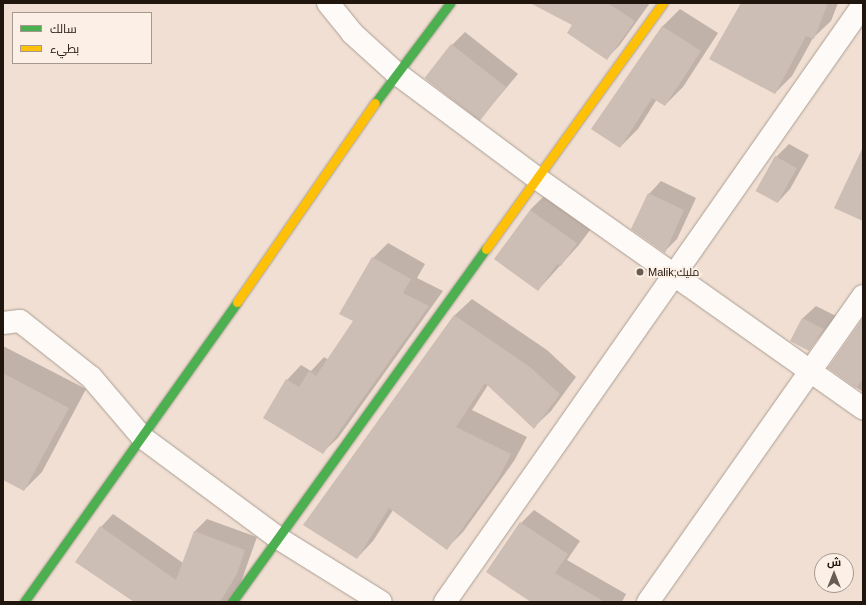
<!DOCTYPE html>
<meta charset="utf-8">
<style>
body{margin:0}
#map{position:relative;width:866px;height:605px;overflow:hidden;background:#f0dfd2;font-family:Arial,Cairo,sans-serif}
div>[style]{position:absolute}
[style*='--x']{left:calc(var(--x)*1px);top:calc(var(--y)*1px);width:calc(var(--w)*1px);rotate:calc(var(--a)*1deg)}
.shadow>*{inset:0;background:#0003}
.building>*{inset:0;background:#ccbdb5;transform-origin:0 0}
.roads{filter:drop-shadow(0 0 1px #ab9e94) drop-shadow(0 0 1px #ab9e94)}
.street>*{height:22px;margin:-11px;padding:0 11px;transform-origin:11px;border-radius:11px;background:#fdfaf8}
.fast>*{height:9px;margin:-4.5px;padding:0 4.5px;transform-origin:4.5px;border-radius:4.5px;background:#4caf50}
.slow>*{height:9px;margin:-4.5px;padding:0 4.5px;transform-origin:4.5px;border-radius:4.5px;background:#ffc107}
.dots>*{width:11px;height:11px;translate:-50% -50%;box-sizing:border-box;border:2px solid #fcefe5;border-radius:50%}
span{translate:-50% -50%;white-space:nowrap;text-align:center;line-height:1.15;-webkit-text-stroke:3.5px #fcefe5;paint-order:stroke}
.poi-label{font-size:11px;color:#21160d}
.left{translate:0 -50%;text-align:left}
.frame{position:absolute;inset:0;border:4px solid #21160d;pointer-events:none}
.legend{position:absolute;left:12px;top:12px;width:140px;height:52px;box-sizing:border-box;background:#fcefe5;border:1px solid #a4988f;margin:0;padding:5px 7px;list-style:none;font-size:12px;color:#21160d}
.legend li{display:flex;align-items:center;gap:8px;height:20px}
.legend b{width:20px;border:1px solid #a4988f}
.north{position:absolute;left:814px;top:553px;width:40px;height:40px;box-sizing:border-box;background:#fcefe5;border:1px solid #a4988f;border-radius:50%;rotate:0deg;font-size:11px;font-weight:700;line-height:16px;text-align:center;color:#21160d}
.north::after{content:'';display:block;margin:auto;width:14px;height:18px;background:#695c52;clip-path:polygon(50% 0,100% 100%,50% 72%,0 100%)}
</style>
<div id="map">
<div class="shadow">
<i style="clip-path:polygon(588px 3px,650px 3px,619px 46px,607px 58px)"></i>
<i style="clip-path:polygon(742px 3px,838px 3px,831px 21px,813px 38px,792px 76px,775px 93px)"></i>
<i style="clip-path:polygon(680px 9px,718px 33px,683px 87px,665px 105px,657px 99px,638px 129px,620px 147px,662px 27px)"></i>
<i style="clip-path:polygon(465px 32px,518px 74px,480px 119px,452px 45px)"></i>
<i style="clip-path:polygon(789px 144px,809px 155px,790px 189px,778px 202px,776px 157px)"></i>
<i style="clip-path:polygon(661px 181px,696px 198px,677px 239px,665px 251px,649px 194px)"></i>
<i style="clip-path:polygon(548px 192px,594px 225px,578px 246px,538px 290px,530px 210px)"></i>
<i style="clip-path:polygon(388px 243px,425px 264px,417px 278px,443px 291px,338px 438px,323px 452px,287px 380px,301px 365px,311px 371px,324px 357px,329px 360px,355px 321px,373px 258px)"></i>
<i style="clip-path:polygon(472px 299px,547px 350px,576px 377px,551px 411px,534px 427px,488px 385px,472px 410px,527px 437px,514px 461px,463px 532px,447px 548px,393px 510px,373px 541px,357px 558px,304px 525px,455px 315px)"></i>
<i style="clip-path:polygon(816px 306px,836px 316px,809px 350px,792px 340px,803px 318px)"></i>
<i style="clip-path:polygon(863px 321px,863px 392px,829px 368px)"></i>
<i style="clip-path:polygon(3px 346px,86px 389px,42px 472px,24px 490px,3px 479px)"></i>
<i style="clip-path:polygon(534px 510px,580px 541px,567px 560px,626px 594px,622px 602px,533px 602px,521px 523px)"></i>
<i style="clip-path:polygon(113px 514px,183px 563px,194px 532px,207px 519px,257px 537px,234px 602px,136px 602px,101px 527px)"></i>
</div>
<div class="building">
<i style="clip-path:polygon(530px 3px,608px 3px,635px 21px,607px 60px,567px 33px,572px 25px)"></i>
<i style="clip-path:polygon(741px 3px,828px 3px,814px 39px,806px 36px,775px 94px,709px 59px)"></i>
<i style="clip-path:polygon(662px 26px,701px 51px,665px 106px,652px 98px,620px 148px,591px 129px)"></i>
<i style="left:451px;top:44px;width:70px;height:43px;rotate:38deg"></i>
<i style="clip-path:polygon(863px 147px,863px 221px,834px 208px)"></i>
<i style="left:775px;top:156px;width:25px;height:40px;rotate:29deg"></i>
<i style="clip-path:polygon(648px 193px,684px 210px,665px 253px,631px 229px)"></i>
<i style="clip-path:polygon(530px 210px,577px 243px,561px 266px,557px 264px,538px 291px,494px 259px)"></i>
<i style="clip-path:polygon(372px 257px,411px 279px,403px 293px,429px 306px,323px 454px,263px 418px,286px 379px,299px 387px,309px 371px,316px 376px,353px 321px,339px 314px)"></i>
<i style="clip-path:polygon(454px 315px,530px 367px,560px 394px,534px 429px,485px 383px,456px 427px,511px 454px,498px 479px,447px 550px,389px 508px,357px 559px,303px 525px)"></i>
<i style="clip-path:polygon(802px 318px,824px 329px,809px 351px,790px 341px)"></i>
<i style="clip-path:polygon(863px 318px,863px 379px,856px 388px,828px 368px)"></i>
<i style="clip-path:polygon(3px 373px,69px 408px,24px 491px,3px 480px)"></i>
<i style="clip-path:polygon(520px 522px,568px 554px,555px 573px,605px 602px,531px 602px,486px 572px)"></i>
<i style="clip-path:polygon(100px 526px,176px 580px,194px 531px,245px 550px,237px 574px,220px 602px,134px 602px,75px 562px)"></i>
</div>
<div class="roads">
<div class="street">
<i style="--x:328;--y:3;--w:38;--a:51"></i>
<i style="--x:352;--y:33;--w:59;--a:42.3"></i>
<i style="--x:396;--y:73;--w:177;--a:36.7"></i>
<i style="--x:538;--y:179;--w:398;--a:35.2"></i>
<i style="--x:3;--y:323;--w:17;--a:-7"></i>
<i style="--x:20;--y:321;--w:90;--a:38.3"></i>
<i style="--x:91;--y:377;--w:80;--a:49.6"></i>
<i style="--x:143;--y:438;--w:168;--a:36.5"></i>
<i style="--x:278;--y:538;--w:121;--a:31.9"></i>
<i style="--x:445;--y:602;--w:729;--a:-55"></i>
<i style="--x:648;--y:602;--w:374;--a:-54.9"></i>
</div>
<div class="fast">
<i style="--x:375;--y:103;--w:125;--a:-53.1"></i>
<i style="--x:24;--y:602;--w:368;--a:-54.6"></i>
<i style="--x:232;--y:602;--w:435;--a:-54.3"></i>
</div>
<div class="slow">
<i style="--x:486;--y:249;--w:303;--a:-54.3"></i>
<i style="--x:237;--y:302;--w:242;--a:-55.3"></i>
</div>
</div>
<div class="dots">
<i style="left:640px;top:272px;background:#695c52"></i>
</div>
<div class="poi-label">
<span class="left" style="left:648px;top:272px">Malik;مليك</span>
</div>
<div class="frame"></div>
<ul class="legend">
<li><b style="height:5px;background:#4caf50"></b>سالك</li>
<li><b style="height:5px;background:#ffc107"></b>بطيء</li>
</ul>
<div class="north">ش</div>
</div>
